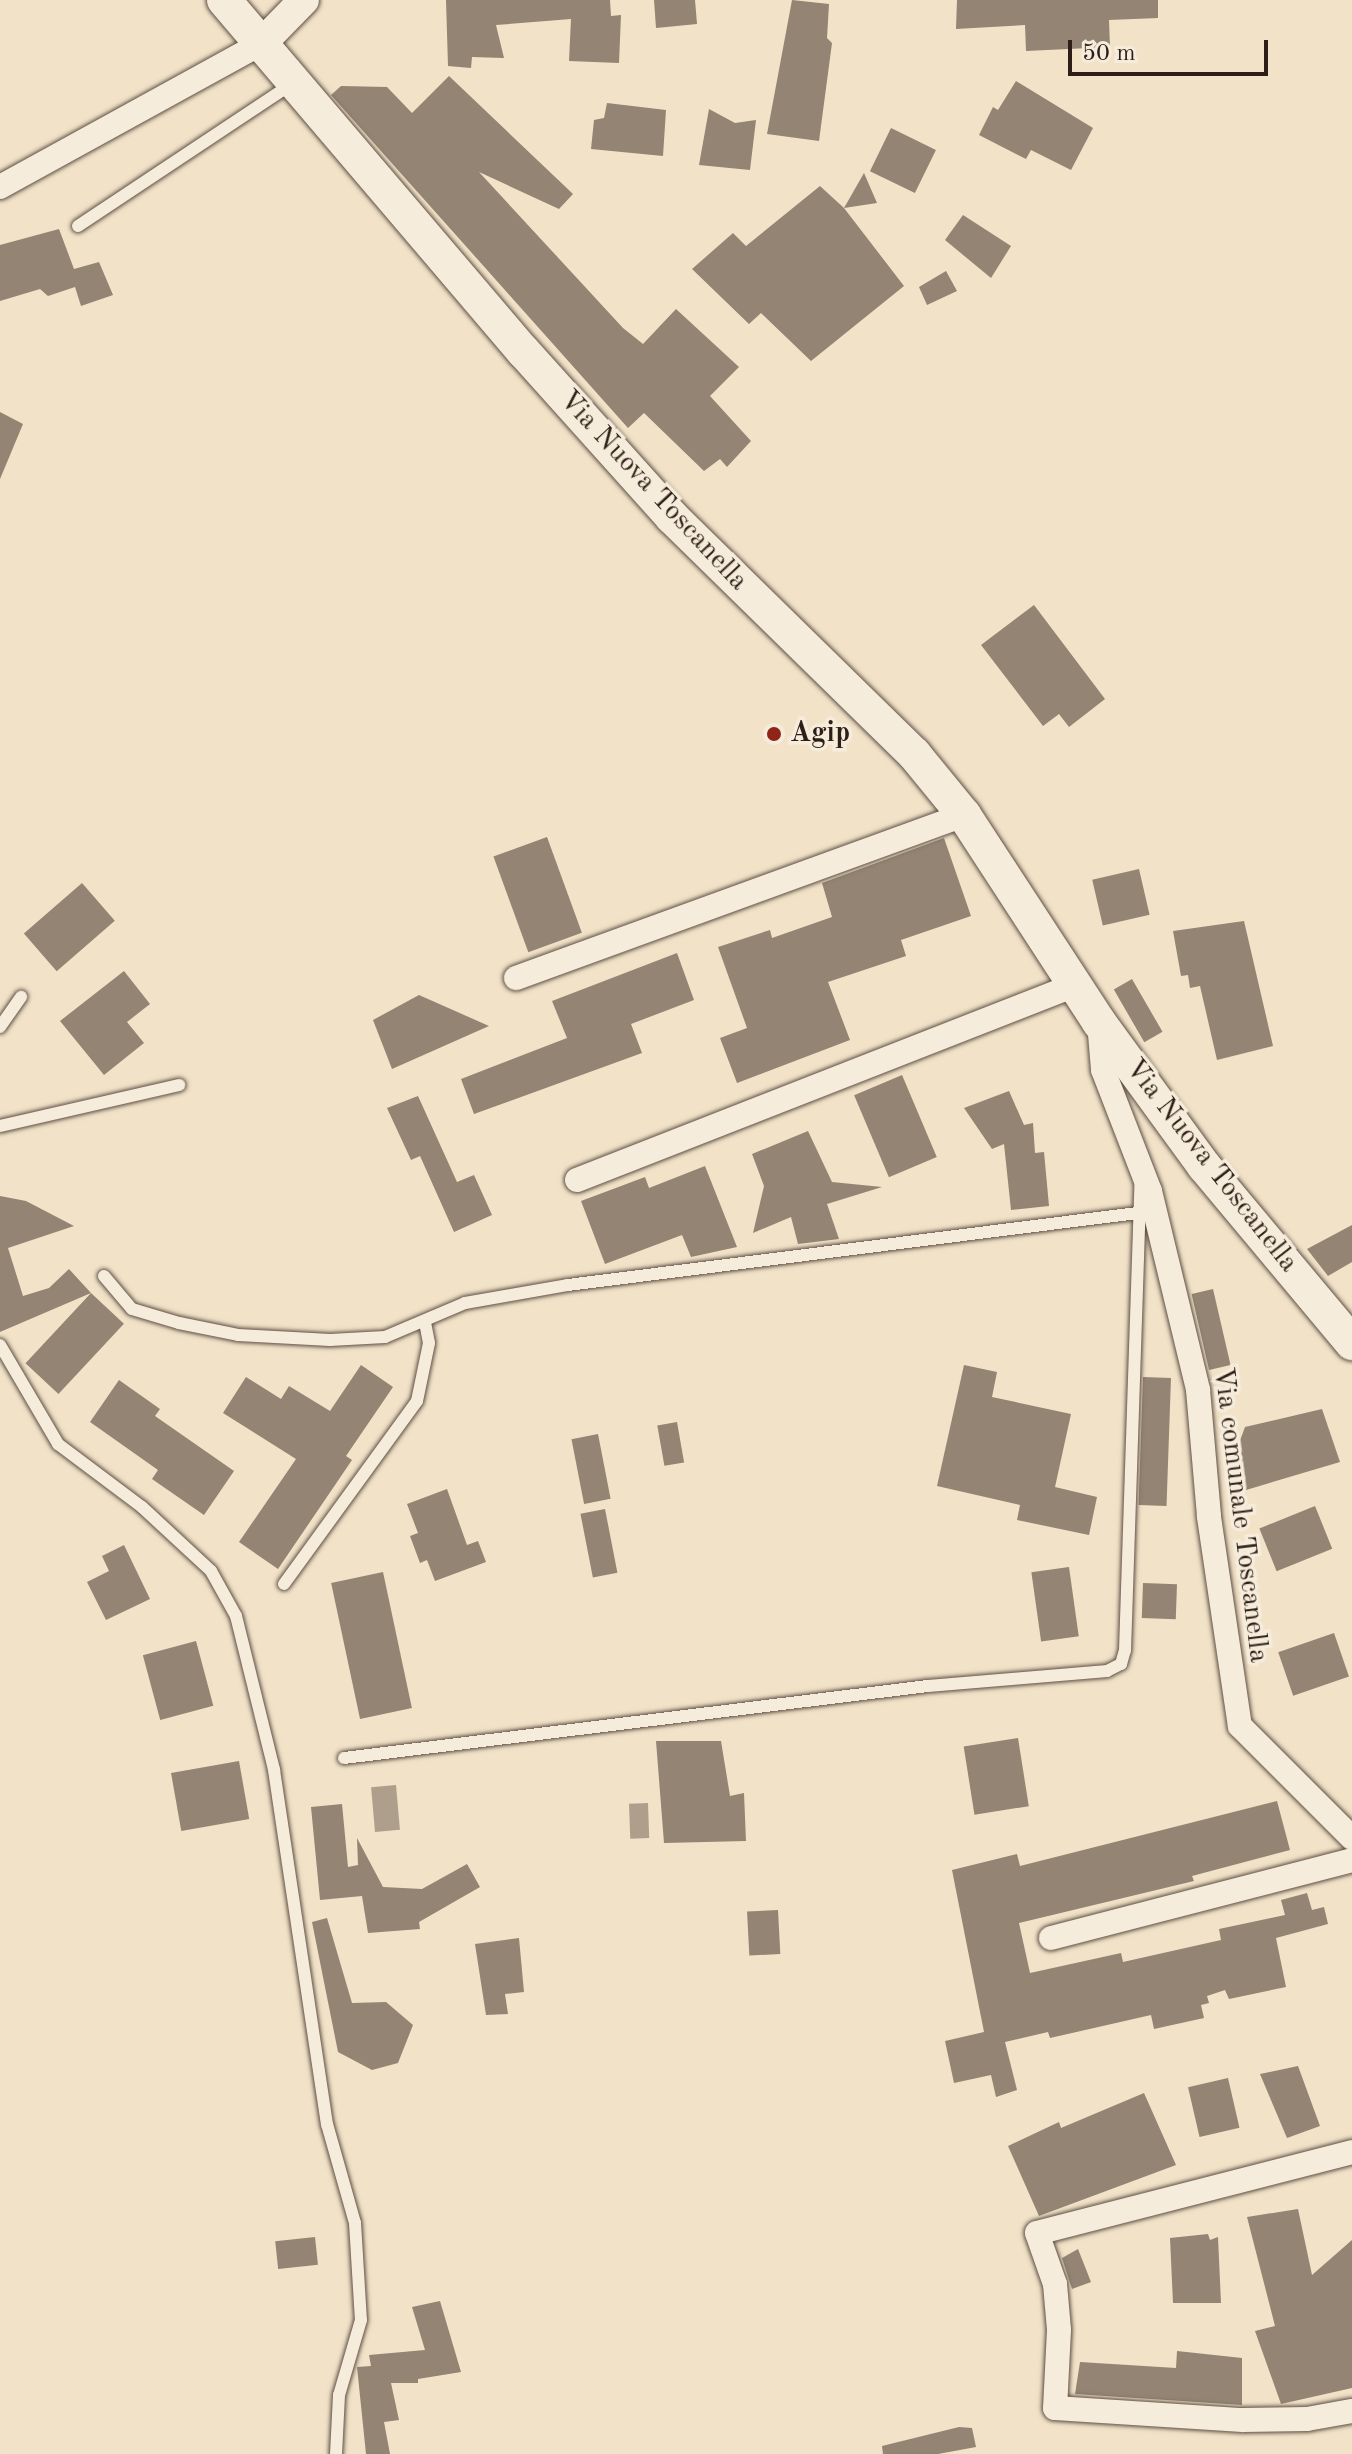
<!DOCTYPE html>
<style>
body{margin:0}
#map{position:relative;width:1352px;height:2454px;overflow:hidden;background:#f1e2c8;font-family:"Old Standard TT",serif}
div>[style]{position:absolute}
[style*='--x']{left:calc(var(--x)*1px);top:calc(var(--y)*1px);width:calc(var(--w)*1px);rotate:calc(var(--a)*1deg)}
.water>*{inset:0;background:#ae9f8c;transform-origin:0 0}
.building>*{inset:0;background:#938473;transform-origin:0 0}
.roads{filter:drop-shadow(0 0 2px #5e4f43) drop-shadow(0 0 2px #5e4f43)}
.service>*{height:12px;margin:-6px;padding:0 6px;transform-origin:6px;border-radius:6px;background:#f6ecdb}
.minor>*{height:24px;margin:-12px;padding:0 12px;transform-origin:12px;border-radius:12px;background:#f6ecdb}
.tertiary>*{height:30px;margin:-15px;padding:0 15px;transform-origin:15px;border-radius:15px;background:#f6ecdb}
.secondary>*{height:34px;margin:-17px;padding:0 17px;transform-origin:17px;border-radius:17px;background:#f6ecdb}
.dots>*{width:22px;height:22px;translate:-50% -50%;box-sizing:border-box;border:4px solid #f6ecdb;border-radius:50%}
span{translate:-50% -50%;white-space:nowrap;text-align:center;line-height:1.15;-webkit-text-stroke:7px #f6ecdb;paint-order:stroke}
.street-label{font-size:28px;color:#2d1e17}
.poi-label{font-size:28px;color:#2d1e17;font-weight:700}
.left{translate:0 -50%;text-align:left}
.scale{position:absolute;left:1068px;top:40px;width:200px;height:36px;box-sizing:border-box;border:4px solid #2d1e17;border-top:0;padding-left:10px;font-size:24px;line-height:28px;white-space:nowrap;color:#2d1e17;-webkit-text-stroke:6px #f6ecdb;paint-order:stroke}
</style>
<div id="map">
<div class="water">
<i style="left:396px;top:1785px;width:45px;height:25px;rotate:85deg"></i>
<i style="left:648px;top:1803px;width:35px;height:19px;rotate:88deg"></i>
</div>
<div class="building">
<i style="clip-path:polygon(446px 0,610px 0,611px 16px,621px 15px,619px 63px,569px 61px,571px 19px,496px 25px,504px 58px,472px 57px,471px 68px,448px 66px)"></i>
<i style="clip-path:polygon(654px 0,695px 0,697px 24px,656px 28px)"></i>
<i style="clip-path:polygon(792px 0,829px 4px,827px 38px,832px 43px,819px 141px,767px 134px)"></i>
<i style="clip-path:polygon(957px 0,1158px 0,1158px 18px,1109px 20px,1110px 47px,1026px 51px,1025px 25px,956px 29px)"></i>
<i style="clip-path:polygon(449px 76px,573px 194px,559px 209px,479px 172px,623px 328px,643px 344px,676px 309px,739px 367px,710px 396px,751px 441px,727px 467px,720px 459px,704px 471px,644px 413px,628px 428px,331px 95px,341px 86px,387px 87px,412px 113px)"></i>
<i style="clip-path:polygon(1016px 81px,1093px 128px,1071px 170px,1031px 150px,1026px 159px,979px 135px,993px 107px,998px 110px)"></i>
<i style="clip-path:polygon(607px 103px,666px 110px,663px 156px,591px 149px,594px 120px,604px 118px)"></i>
<i style="clip-path:polygon(709px 109px,735px 123px,756px 120px,750px 170px,699px 165px)"></i>
<i style="left:891px;top:128px;width:50px;height:48px;rotate:26deg"></i>
<i style="clip-path:polygon(864px 173px,877px 203px,844px 208px,904px 286px,811px 361px,761px 313px,749px 324px,692px 269px,733px 233px,746px 246px,820px 186px,844px 208px)"></i>
<i style="clip-path:polygon(963px 215px,1011px 246px,991px 278px,945px 240px)"></i>
<i style="clip-path:polygon(59px 229px,74px 269px,99px 262px,113px 295px,81px 306px,75px 287px,48px 296px,40px 289px,0 301px,0 245px)"></i>
<i style="clip-path:polygon(946px 271px,957px 291px,927px 305px,919px 287px)"></i>
<i style="clip-path:polygon(0 412px,23px 424px,0 479px)"></i>
<i style="clip-path:polygon(1034px 605px,1105px 699px,1069px 727px,1059px 714px,1043px 726px,981px 645px)"></i>
<i style="left:547px;top:837px;width:102px;height:57px;rotate:70deg"></i>
<i style="clip-path:polygon(944px 838px,971px 916px,901px 940px,906px 956px,828px 982px,850px 1040px,737px 1083px,720px 1038px,747px 1028px,718px 947px,770px 930px,772px 938px,832px 917px,822px 883px)"></i>
<i style="left:1139px;top:869px;width:47px;height:48px;rotate:77deg"></i>
<i style="left:82px;top:883px;width:50px;height:77px;rotate:49deg"></i>
<i style="clip-path:polygon(1244px 921px,1273px 1046px,1217px 1060px,1200px 986px,1190px 988px,1188px 975px,1181px 976px,1173px 931px)"></i>
<i style="clip-path:polygon(677px 953px,694px 1000px,631px 1024px,642px 1053px,474px 1114px,461px 1079px,567px 1038px,552px 1001px)"></i>
<i style="clip-path:polygon(124px 971px,150px 1004px,127px 1022px,144px 1043px,104px 1075px,60px 1021px)"></i>
<i style="left:1132px;top:979px;width:61px;height:21px;rotate:60deg"></i>
<i style="clip-path:polygon(419px 995px,489px 1026px,392px 1069px,373px 1020px)"></i>
<i style="left:902px;top:1075px;width:89px;height:52px;rotate:67deg"></i>
<i style="clip-path:polygon(1009px 1091px,1024px 1125px,1033px 1123px,1035px 1153px,1044px 1152px,1049px 1206px,1011px 1210px,1004px 1144px,992px 1149px,964px 1108px)"></i>
<i style="clip-path:polygon(418px 1096px,457px 1182px,474px 1175px,492px 1215px,454px 1232px,420px 1156px,411px 1160px,387px 1108px)"></i>
<i style="clip-path:polygon(808px 1131px,832px 1182px,882px 1187px,827px 1204px,839px 1239px,798px 1244px,791px 1217px,753px 1233px,764px 1186px,752px 1154px)"></i>
<i style="clip-path:polygon(705px 1166px,737px 1247px,691px 1257px,682px 1235px,605px 1264px,581px 1201px,645px 1177px,649px 1188px)"></i>
<i style="clip-path:polygon(0 1196px,26px 1201px,74px 1226px,8px 1248px,23px 1296px,49px 1288px,69px 1269px,91px 1293px,0 1332px)"></i>
<i style="clip-path:polygon(1352px 1225px,1352px 1262px,1328px 1276px,1307px 1249px)"></i>
<i style="left:1213px;top:1289px;width:78px;height:22px;rotate:77deg"></i>
<i style="left:91px;top:1293px;width:45px;height:96px;rotate:43deg"></i>
<i style="clip-path:polygon(361px 1365px,393px 1387px,346px 1456px,352px 1460px,278px 1569px,239px 1542px,296px 1459px,223px 1413px,246px 1377px,281px 1399px,289px 1386px,330px 1411px)"></i>
<i style="clip-path:polygon(964px 1365px,997px 1372px,992px 1397px,1071px 1414px,1055px 1487px,1097px 1497px,1089px 1535px,1017px 1520px,1020px 1505px,937px 1486px)"></i>
<i style="left:1143px;top:1377px;width:28px;height:128px;rotate:2deg"></i>
<i style="clip-path:polygon(119px 1380px,160px 1409px,155px 1416px,234px 1471px,204px 1515px,152px 1479px,158px 1470px,90px 1422px)"></i>
<i style="clip-path:polygon(1322px 1409px,1340px 1462px,1236px 1493px,1231px 1465px,1245px 1427px)"></i>
<i style="left:677px;top:1422px;width:41px;height:20px;rotate:80deg"></i>
<i style="left:598px;top:1434px;width:66px;height:27px;rotate:79deg"></i>
<i style="clip-path:polygon(447px 1489px,467px 1545px,478px 1541px,486px 1562px,435px 1581px,427px 1560px,420px 1563px,410px 1536px,418px 1533px,407px 1504px)"></i>
<i style="left:1315px;top:1506px;width:46px;height:60px;rotate:68deg"></i>
<i style="left:605px;top:1509px;width:65px;height:25px;rotate:79deg"></i>
<i style="clip-path:polygon(124px 1545px,150px 1599px,106px 1620px,87px 1582px,109px 1571px,102px 1556px)"></i>
<i style="left:1069px;top:1567px;width:70px;height:38px;rotate:82deg"></i>
<i style="left:383px;top:1572px;width:139px;height:53px;rotate:78deg"></i>
<i style="left:1143px;top:1583px;width:34px;height:35px;rotate:2deg"></i>
<i style="left:1334px;top:1633px;width:46px;height:59px;rotate:71deg"></i>
<i style="left:196px;top:1641px;width:67px;height:55px;rotate:75deg"></i>
<i style="left:1018px;top:1738px;width:69px;height:55px;rotate:81deg"></i>
<i style="clip-path:polygon(656px 1741px,721px 1741px,730px 1796px,744px 1793px,746px 1841px,664px 1843px)"></i>
<i style="left:239px;top:1761px;width:59px;height:69px;rotate:80deg"></i>
<i style="clip-path:polygon(1277px 1801px,1290px 1850px,1192px 1876px,1194px 1881px,1019px 1923px,1030px 1973px,1121px 1953px,1123px 1962px,1221px 1940px,1219px 1929px,1285px 1915px,1281px 1900px,1307px 1893px,1312px 1910px,1324px 1907px,1328px 1924px,1276px 1938px,1286px 1987px,1229px 1999px,1225px 1990px,1207px 1996px,1209px 2003px,1201px 2005px,1204px 2018px,1154px 2029px,1151px 2015px,1050px 2038px,1048px 2032px,1005px 2042px,1017px 2090px,996px 2097px,991px 2075px,954px 2083px,945px 2041px,984px 2032px,952px 1870px,1017px 1854px,1020px 1866px)"></i>
<i style="clip-path:polygon(342px 1804px,348px 1867px,358px 1865px,357px 1838px,383px 1887px,422px 1889px,467px 1864px,480px 1887px,419px 1922px,420px 1929px,368px 1933px,362px 1896px,320px 1900px,311px 1807px)"></i>
<i style="left:778px;top:1910px;width:44px;height:31px;rotate:87deg"></i>
<i style="clip-path:polygon(327px 1918px,352px 2003px,386px 2002px,413px 2025px,398px 2063px,372px 2070px,338px 2052px,312px 1922px)"></i>
<i style="clip-path:polygon(519px 1938px,524px 1992px,505px 1994px,508px 2014px,486px 2015px,475px 1944px)"></i>
<i style="clip-path:polygon(1298px 2066px,1320px 2126px,1287px 2138px,1260px 2074px)"></i>
<i style="left:1228px;top:2078px;width:51px;height:41px;rotate:77deg"></i>
<i style="clip-path:polygon(1144px 2093px,1176px 2165px,1039px 2216px,1008px 2146px,1059px 2122px,1061px 2128px)"></i>
<i style="clip-path:polygon(1298px 2209px,1312px 2275px,1352px 2240px,1352px 2388px,1281px 2404px,1255px 2331px,1275px 2326px,1247px 2217px)"></i>
<i style="clip-path:polygon(1208px 2234px,1210px 2240px,1218px 2237px,1221px 2303px,1173px 2303px,1170px 2238px)"></i>
<i style="left:315px;top:2237px;width:28px;height:40px;rotate:84deg"></i>
<i style="clip-path:polygon(1078px 2249px,1091px 2282px,1072px 2289px,1062px 2258px)"></i>
<i style="clip-path:polygon(440px 2301px,461px 2372px,418px 2379px,418px 2383px,391px 2383px,399px 2420px,384px 2422px,390px 2454px,366px 2454px,357px 2367px,371px 2366px,369px 2355px,425px 2350px,412px 2307px)"></i>
<i style="clip-path:polygon(1177px 2351px,1242px 2358px,1242px 2405px,1075px 2394px,1080px 2362px,1176px 2368px)"></i>
<i style="clip-path:polygon(959px 2427px,972px 2428px,976px 2447px,938px 2454px,883px 2454px,882px 2446px)"></i>
</div>
<div class="roads">
<div class="service">
<i style="--x:78;--y:226;--w:257;--a:-33.6"></i>
<i style="--x:0;--y:1027;--w:37;--a:-55"></i>
<i style="--x:0;--y:1126;--w:184;--a:-12.9"></i>
<i style="--x:104;--y:1276;--w:43;--a:49.7"></i>
<i style="--x:132;--y:1309;--w:49;--a:16.6"></i>
<i style="--x:179;--y:1323;--w:60;--a:11.5"></i>
<i style="--x:238;--y:1335;--w:92;--a:3.1"></i>
<i style="--x:330;--y:1340;--w:55;--a:-3.1"></i>
<i style="--x:385;--y:1337;--w:87;--a:-23"></i>
<i style="--x:465;--y:1303;--w:105;--a:-9.9"></i>
<i style="--x:568;--y:1285;--w:574;--a:-7.21"></i>
<i style="--x:0;--y:1345;--w:115;--a:59.6"></i>
<i style="--x:58;--y:1444;--w:105;--a:36.9"></i>
<i style="--x:142;--y:1507;--w:94;--a:42.8"></i>
<i style="--x:211;--y:1571;--w:51;--a:60.9"></i>
<i style="--x:236;--y:1616;--w:159;--a:76.1"></i>
<i style="--x:274;--y:1770;--w:358;--a:81.5"></i>
<i style="--x:327;--y:2124;--w:103;--a:74.2"></i>
<i style="--x:355;--y:2223;--w:97;--a:86.5"></i>
<i style="--x:361;--y:2320;--w:78;--a:106.3"></i>
<i style="--x:339;--y:2395;--w:59;--a:92.9"></i>
<i style="--x:284;--y:1584;--w:226;--a:-54"></i>
<i style="--x:417;--y:1401;--w:59;--a:-78.3"></i>
<i style="--x:429;--y:1343;--w:20;--a:-101"></i>
<i style="--x:344;--y:1758;--w:588;--a:-7.03"></i>
<i style="--x:928;--y:1686;--w:180;--a:-4.8"></i>
<i style="--x:1107;--y:1671;--w:16;--a:-27"></i>
<i style="--x:1121;--y:1664;--w:15;--a:-74"></i>
<i style="--x:1125;--y:1650;--w:470;--a:-88.1"></i>
</div>
<div class="minor">
<i style="--x:0;--y:187;--w:299;--a:-28.8"></i>
<i style="--x:516;--y:978;--w:477;--a:-20"></i>
<i style="--x:1099;--y:1022;--w:48;--a:85.2"></i>
<i style="--x:1103;--y:1070;--w:130;--a:68.8"></i>
<i style="--x:1150;--y:1191;--w:205;--a:76.4"></i>
<i style="--x:1198;--y:1390;--w:127;--a:85"></i>
<i style="--x:1209;--y:1517;--w:211;--a:81.6"></i>
<i style="--x:1240;--y:1726;--w:158;--a:45"></i>
<i style="--x:577;--y:1180;--w:535;--a:-21.38"></i>
<i style="--x:1051;--y:1938;--w:311;--a:-14.5"></i>
<i style="--x:1352;--y:2152;--w:325;--a:165.6"></i>
<i style="--x:1037;--y:2233;--w:54;--a:70.6"></i>
<i style="--x:1055;--y:2284;--w:46;--a:85"></i>
<i style="--x:1059;--y:2330;--w:78;--a:92.9"></i>
<i style="--x:1055;--y:2408;--w:188;--a:3.7"></i>
<i style="--x:1243;--y:2420;--w:64;--a:-0.9"></i>
<i style="--x:1307;--y:2419;--w:46;--a:-10.1"></i>
</div>
<div class="tertiary">
<i style="--x:262;--y:43;--w:60;--a:-45.7"></i>
</div>
<div class="secondary">
<i style="--x:224;--y:0;--w:462;--a:49.6"></i>
<i style="--x:524;--y:352;--w:222;--a:48.1"></i>
<i style="--x:672;--y:517;--w:339;--a:44.4"></i>
<i style="--x:914;--y:754;--w:79;--a:50.7"></i>
<i style="--x:964;--y:815;--w:247;--a:56.9"></i>
<i style="--x:1099;--y:1022;--w:178;--a:53.9"></i>
<i style="--x:1204;--y:1166;--w:231;--a:50.1"></i>
</div>
</div>
<div class="dots">
<i style="left:774px;top:734px;background:#8f2418"></i>
</div>
<div class="street-label">
<span style="left:653px;top:491px;rotate:47deg">Via Nuova Toscanella</span>
<span style="left:1211px;top:1166px;rotate:52deg">Via Nuova Toscanella</span>
<span style="left:1240px;top:1515px;rotate:83deg">Via comunale Toscanella</span>
</div>
<div class="poi-label">
<span class="left" style="left:790px;top:734px">Agip</span>
</div>
<div class="scale">50 m</div>
</div>
